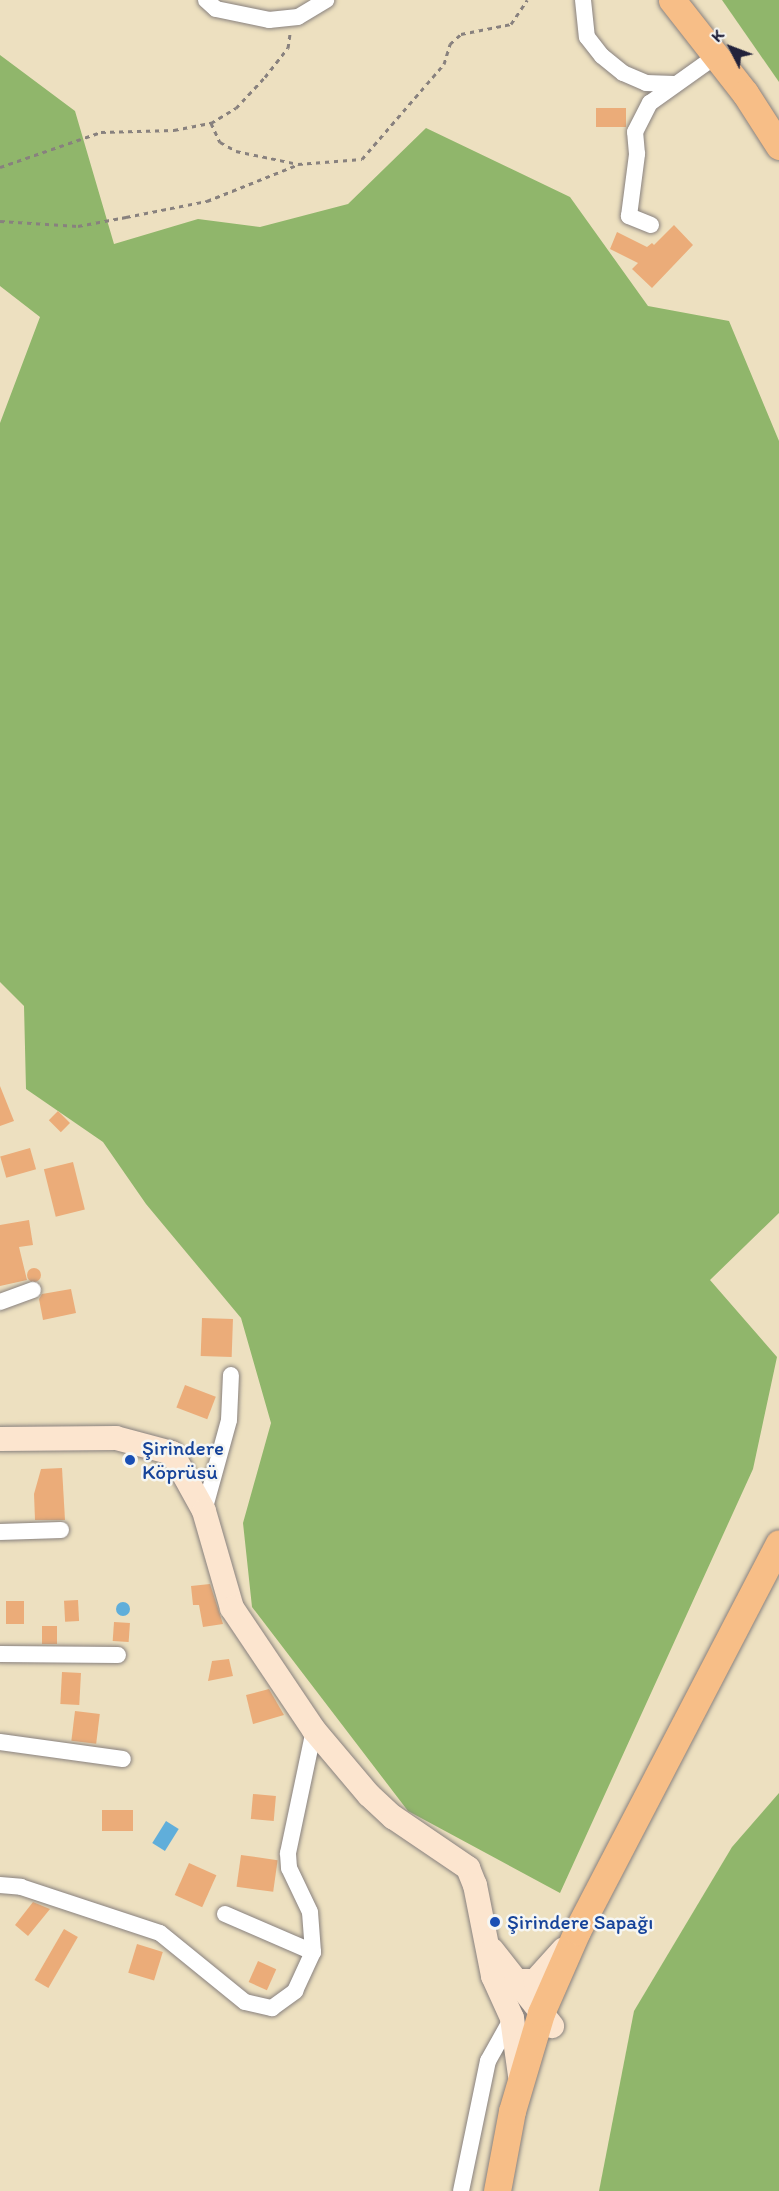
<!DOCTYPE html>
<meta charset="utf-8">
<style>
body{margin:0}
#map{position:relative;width:779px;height:2191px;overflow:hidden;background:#ede0c0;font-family:Itim,sans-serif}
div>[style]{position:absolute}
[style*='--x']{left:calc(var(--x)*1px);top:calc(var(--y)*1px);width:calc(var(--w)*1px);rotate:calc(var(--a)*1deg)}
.forest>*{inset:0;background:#90b66b}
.water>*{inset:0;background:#60aeda;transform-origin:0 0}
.round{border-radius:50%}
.building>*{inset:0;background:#ebac79;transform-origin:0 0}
.path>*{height:3px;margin-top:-1.5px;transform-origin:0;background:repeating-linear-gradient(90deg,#88817e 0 4.5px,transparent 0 9px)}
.roads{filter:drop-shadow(0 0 2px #88817e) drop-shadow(0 0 2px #88817e)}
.street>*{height:16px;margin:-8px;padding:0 8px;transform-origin:8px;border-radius:8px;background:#fff}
.secondary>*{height:24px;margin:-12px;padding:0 12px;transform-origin:12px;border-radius:12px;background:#fce5cf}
.primary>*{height:27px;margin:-13.5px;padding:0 13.5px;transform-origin:13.5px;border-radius:13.5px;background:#f7be87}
.dots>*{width:16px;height:16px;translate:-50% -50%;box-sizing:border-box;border:3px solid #f6f6f2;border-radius:50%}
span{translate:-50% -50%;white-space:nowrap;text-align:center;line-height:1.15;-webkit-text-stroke:5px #f6f6f2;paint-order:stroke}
.transit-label{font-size:21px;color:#164399}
.left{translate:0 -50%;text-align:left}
.north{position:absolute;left:701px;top:18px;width:60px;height:60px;-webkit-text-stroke:4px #f6f6f2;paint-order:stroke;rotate:312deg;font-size:16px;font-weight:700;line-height:24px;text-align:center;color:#22223b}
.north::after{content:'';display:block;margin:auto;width:21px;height:27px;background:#22223b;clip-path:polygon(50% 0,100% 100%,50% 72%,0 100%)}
</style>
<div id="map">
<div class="forest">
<i style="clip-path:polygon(722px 0,779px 0,779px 82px)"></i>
<i style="clip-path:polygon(0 55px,75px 111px,114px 244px,198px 219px,260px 227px,348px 204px,426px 128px,570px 197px,648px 306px,729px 321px,779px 441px,779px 1213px,710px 1280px,777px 1357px,753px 1469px,560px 1893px,408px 1811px,252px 1607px,243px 1523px,271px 1423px,241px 1318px,146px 1204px,103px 1142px,26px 1089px,24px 1006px,0 982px,0 423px,40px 317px,0 286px)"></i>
<i style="clip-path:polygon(779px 1793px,779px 2191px,599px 2191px,634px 2011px,732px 1847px)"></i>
</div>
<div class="water">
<i class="round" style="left:116px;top:1602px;width:14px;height:14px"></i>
<i style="left:166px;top:1821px;width:15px;height:26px;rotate:32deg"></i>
</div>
<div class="building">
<i style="left:626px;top:108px;width:19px;height:30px;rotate:90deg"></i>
<i style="clip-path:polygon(674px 225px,693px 245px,652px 288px,632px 269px,638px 263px,610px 249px,617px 232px,647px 247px,652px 243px,654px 245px)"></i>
<i style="clip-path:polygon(0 1086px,14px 1121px,0 1126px)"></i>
<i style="left:58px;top:1111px;width:17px;height:13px;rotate:45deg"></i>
<i style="left:30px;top:1148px;width:22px;height:31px;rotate:74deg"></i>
<i style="left:73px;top:1162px;width:49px;height:30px;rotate:76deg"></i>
<i style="clip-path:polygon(29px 1220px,33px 1245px,19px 1247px,27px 1280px,0 1286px,0 1225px)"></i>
<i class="round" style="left:27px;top:1268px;width:14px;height:14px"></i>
<i style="clip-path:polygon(71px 1289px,76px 1313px,43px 1320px,39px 1299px,42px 1294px)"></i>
<i style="left:202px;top:1318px;width:31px;height:38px;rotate:2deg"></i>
<i style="left:185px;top:1385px;width:33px;height:24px;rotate:21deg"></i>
<i style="clip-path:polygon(62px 1468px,65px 1520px,35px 1520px,34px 1494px,41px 1469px)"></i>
<i style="clip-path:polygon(210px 1584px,223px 1624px,203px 1627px,199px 1605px,193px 1605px,191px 1586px)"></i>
<i style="left:78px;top:1600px;width:21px;height:14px;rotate:87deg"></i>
<i style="left:6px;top:1601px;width:18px;height:23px"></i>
<i style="left:114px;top:1622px;width:16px;height:19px;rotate:4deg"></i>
<i style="left:42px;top:1626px;width:15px;height:18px"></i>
<i style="clip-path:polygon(229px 1659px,233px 1676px,208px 1681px,212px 1661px)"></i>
<i style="left:62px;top:1672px;width:19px;height:32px;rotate:3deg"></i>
<i style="clip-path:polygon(269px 1689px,284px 1715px,253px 1724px,246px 1695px)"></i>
<i style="left:75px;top:1711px;width:25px;height:30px;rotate:7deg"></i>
<i style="left:253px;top:1794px;width:23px;height:25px;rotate:5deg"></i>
<i style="left:133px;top:1810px;width:21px;height:31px;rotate:90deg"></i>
<i style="left:241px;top:1855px;width:37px;height:32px;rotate:8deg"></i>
<i style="left:189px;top:1863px;width:30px;height:35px;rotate:24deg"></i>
<i style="clip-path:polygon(33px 1902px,50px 1909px,28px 1936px,15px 1925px)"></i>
<i style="left:64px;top:1929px;width:16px;height:59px;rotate:30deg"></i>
<i style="left:137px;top:1944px;width:27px;height:30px;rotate:17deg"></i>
<i style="left:258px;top:1961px;width:20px;height:23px;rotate:24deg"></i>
</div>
<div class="path">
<i style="--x:211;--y:123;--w:21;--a:65"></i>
<i style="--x:220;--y:142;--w:18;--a:29"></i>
<i style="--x:236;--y:151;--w:63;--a:11.8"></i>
<i style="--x:298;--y:164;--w:64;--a:-4.5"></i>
<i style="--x:362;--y:159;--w:125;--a:-49.2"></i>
<i style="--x:444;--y:64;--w:21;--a:-73"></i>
<i style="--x:450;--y:44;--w:15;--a:-42"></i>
<i style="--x:461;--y:34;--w:51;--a:-11.3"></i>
<i style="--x:511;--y:24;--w:29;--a:-56"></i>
<i style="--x:0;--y:167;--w:107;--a:-19.1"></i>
<i style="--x:101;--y:132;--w:73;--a:-1.6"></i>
<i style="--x:174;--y:130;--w:38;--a:-11"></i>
<i style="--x:211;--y:123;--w:29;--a:-31"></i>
<i style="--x:236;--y:108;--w:42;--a:-46.9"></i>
<i style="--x:265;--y:77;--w:37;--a:-52"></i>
<i style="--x:288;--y:48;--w:14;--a:-82"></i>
<i style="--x:0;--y:221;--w:78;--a:3.7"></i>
<i style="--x:78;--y:226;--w:49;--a:-10.6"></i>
<i style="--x:126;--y:217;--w:83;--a:-11.2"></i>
<i style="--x:207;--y:201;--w:97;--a:-21.8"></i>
</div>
<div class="roads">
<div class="street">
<i style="--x:206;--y:0;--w:13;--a:42"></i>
<i style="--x:216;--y:9;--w:54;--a:11.7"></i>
<i style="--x:269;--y:20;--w:29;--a:-6"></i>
<i style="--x:298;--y:17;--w:33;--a:-31"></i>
<i style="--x:583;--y:0;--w:37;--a:84"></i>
<i style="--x:587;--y:37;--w:24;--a:52"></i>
<i style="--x:602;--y:56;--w:27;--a:39"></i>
<i style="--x:623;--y:73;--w:25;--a:23"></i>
<i style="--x:646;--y:83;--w:28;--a:2"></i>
<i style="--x:651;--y:225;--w:24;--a:-158"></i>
<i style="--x:629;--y:216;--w:63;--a:-82.6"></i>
<i style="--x:637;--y:154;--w:22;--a:-95"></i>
<i style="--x:635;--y:132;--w:33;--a:-63"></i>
<i style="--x:650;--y:103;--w:81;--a:-35.5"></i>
<i style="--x:0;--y:1302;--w:35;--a:-20"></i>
<i style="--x:204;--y:1511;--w:94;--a:-74.6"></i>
<i style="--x:229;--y:1420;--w:45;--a:-87.5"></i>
<i style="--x:0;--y:1532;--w:61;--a:-1.9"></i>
<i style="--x:0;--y:1654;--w:118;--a:0.5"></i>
<i style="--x:0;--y:1742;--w:124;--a:7.9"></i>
<i style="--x:0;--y:1885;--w:21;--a:5"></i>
<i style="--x:21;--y:1887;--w:146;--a:18.3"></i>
<i style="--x:160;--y:1933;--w:109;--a:39.1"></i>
<i style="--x:245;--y:2002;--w:28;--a:13"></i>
<i style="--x:272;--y:2008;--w:29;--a:-36"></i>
<i style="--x:295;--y:1991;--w:43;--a:-65.2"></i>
<i style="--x:313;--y:1952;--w:40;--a:-94.3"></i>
<i style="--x:310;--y:1912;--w:49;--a:-115.5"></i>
<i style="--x:289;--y:1868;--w:15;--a:-94"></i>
<i style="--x:288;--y:1853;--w:126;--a:-78.1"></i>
<i style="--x:225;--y:1914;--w:96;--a:23.4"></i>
<i style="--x:461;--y:2191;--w:133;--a:-78.3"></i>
<i style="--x:488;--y:2061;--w:49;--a:-60.8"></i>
</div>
<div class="secondary">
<i style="--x:0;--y:1439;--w:116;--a:-0.5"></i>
<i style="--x:116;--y:1438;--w:58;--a:15"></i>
<i style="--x:172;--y:1453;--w:66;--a:61.1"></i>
<i style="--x:204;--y:1511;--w:101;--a:73.9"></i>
<i style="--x:232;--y:1608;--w:147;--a:56.1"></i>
<i style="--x:314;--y:1730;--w:85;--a:49.8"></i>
<i style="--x:369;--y:1795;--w:33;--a:43"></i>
<i style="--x:393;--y:1817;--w:91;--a:34.2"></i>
<i style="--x:468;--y:1868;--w:18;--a:68"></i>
<i style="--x:475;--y:1885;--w:93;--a:78.8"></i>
<i style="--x:493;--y:1976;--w:46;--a:65.7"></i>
<i style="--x:512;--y:2018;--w:59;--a:82.1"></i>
<i style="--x:492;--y:1950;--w:97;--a:51.7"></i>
<i style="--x:516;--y:1981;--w:19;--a:0"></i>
<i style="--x:535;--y:1981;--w:42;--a:-47.9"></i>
</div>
<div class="primary">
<i style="--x:672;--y:0;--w:118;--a:51.9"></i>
<i style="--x:745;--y:93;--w:63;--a:57.3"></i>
<i style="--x:497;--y:2191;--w:81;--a:-79.4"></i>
<i style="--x:512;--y:2111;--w:102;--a:-73.5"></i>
<i style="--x:541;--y:2013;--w:90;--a:-66.3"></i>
<i style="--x:577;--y:1931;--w:437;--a:-62.5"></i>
</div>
</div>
<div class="dots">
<i style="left:130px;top:1460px;background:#1a4fb4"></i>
<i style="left:495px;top:1922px;background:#1a4fb4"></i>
</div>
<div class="transit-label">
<span class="left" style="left:142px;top:1460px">Şirindere<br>Köprüsü</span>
<span class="left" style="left:507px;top:1922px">Şirindere Sapağı</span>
</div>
<div class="north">K</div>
</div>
